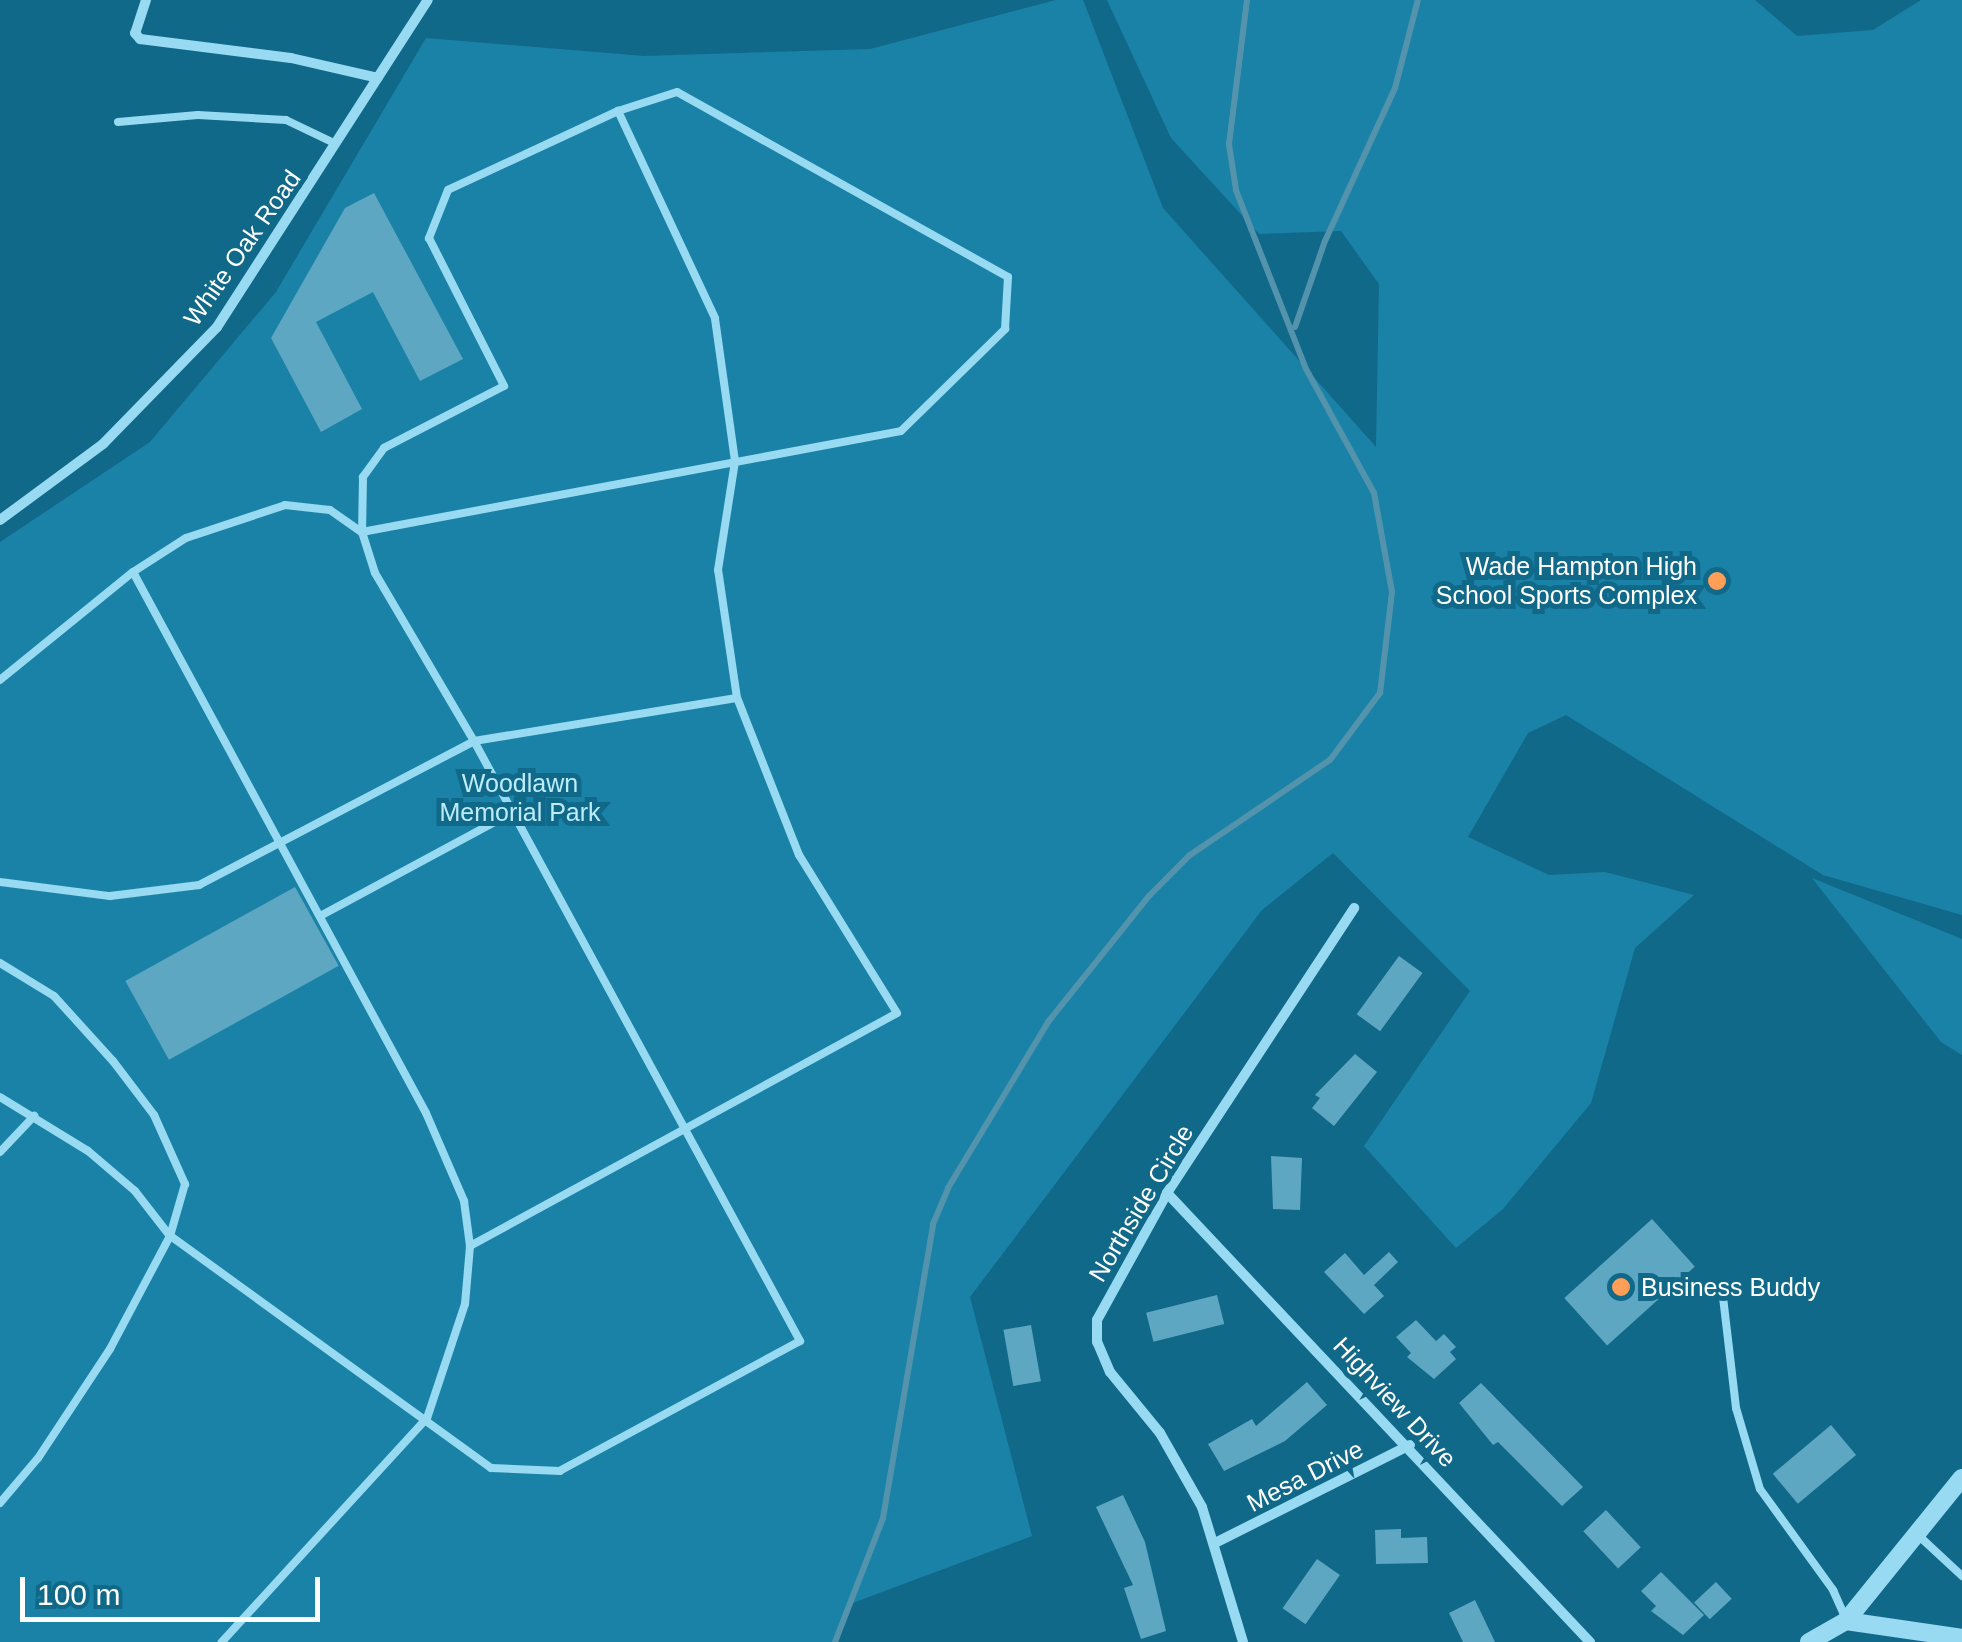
<!DOCTYPE html>
<style>
body{margin:0}
#map{position:relative;width:1962px;height:1642px;overflow:hidden;background:#11698a;font-family:Helvetica,sans-serif}
div>[style]{position:absolute}
[style*='--x']{left:calc(var(--x)*1px);top:calc(var(--y)*1px);width:calc(var(--w)*1px);rotate:calc(var(--a)*1deg)}
.green>*{inset:0;background:#1b82a7}
.stream>*{height:6px;margin:-3px;padding:0 3px;transform-origin:3px;border-radius:3px;background:#5394ac}
.building>*{inset:0;background:#5da7c2;transform-origin:0 0}
.service>*{height:8px;margin:-4px;padding:0 4px;transform-origin:4px;border-radius:4px;background:#97daf1}
.minor>*{height:10px;margin:-5px;padding:0 5px;transform-origin:5px;border-radius:5px;background:#97daf1}
.tertiary>*{height:18px;margin:-9px;padding:0 9px;transform-origin:9px;border-radius:9px;background:#97daf1}
.dots>*{width:28px;height:28px;translate:-50% -50%;box-sizing:border-box;border:5px solid #11698a;border-radius:50%}
span{translate:-50% -50%;white-space:nowrap;text-align:center;line-height:1.15;-webkit-text-stroke:10px #11698a;paint-order:stroke}
.street-label{font-size:25px;color:#fff}
.poi-label{font-size:25px;color:#fff}
.right{translate:-100% -50%;text-align:right}
.left{translate:0 -50%;text-align:left}
.park-label{font-size:25px;color:#bdecfd}
.scale{position:absolute;left:20px;top:1577px;width:300px;height:45px;box-sizing:border-box;border:5px solid #fff;border-top:0;padding-left:12px;font-size:30px;line-height:35px;white-space:nowrap;color:#fff;-webkit-text-stroke:8px #11698a;paint-order:stroke}
</style>
<div id="map">
<div class="green">
<i style="clip-path:polygon(1056px 0,1083px 0,1163px 208px,1376px 447px,1379px 284px,1341px 231px,1259px 234px,1171px 138px,1107px 0,1755px 0,1797px 36px,1873px 30px,1921px 0,1962px 0,1962px 915px,1823px 875px,1566px 715px,1528px 733px,1468px 837px,1549px 875px,1605px 872px,1694px 895px,1635px 948px,1591px 1103px,1503px 1209px,1456px 1248px,1364px 1146px,1470px 991px,1333px 853px,1262px 910px,970px 1297px,1032px 1536px,850px 1604px,838px 1642px,0 1642px,0 542px,150px 442px,276px 292px,426px 38px,644px 56px,870px 49px)"></i>
<i style="clip-path:polygon(1812px 878px,1962px 939px,1962px 1055px,1941px 1042px)"></i>
</div>
<div class="stream">
<i style="--x:1295;--y:327;--w:91;--a:-70.8"></i>
<i style="--x:1325;--y:241;--w:168;--a:-65.4"></i>
<i style="--x:1395;--y:88;--w:91;--a:-75.4"></i>
<i style="--x:835;--y:1642;--w:133;--a:-68.8"></i>
<i style="--x:883;--y:1518;--w:298;--a:-80.3"></i>
<i style="--x:933;--y:1224;--w:39;--a:-67"></i>
<i style="--x:948;--y:1188;--w:194;--a:-58.9"></i>
<i style="--x:1048;--y:1022;--w:161;--a:-51.3"></i>
<i style="--x:1149;--y:896;--w:58;--a:-45"></i>
<i style="--x:1190;--y:855;--w:169;--a:-34.2"></i>
<i style="--x:1330;--y:760;--w:84;--a:-53.3"></i>
<i style="--x:1380;--y:693;--w:102;--a:-83.2"></i>
<i style="--x:1392;--y:592;--w:101;--a:-100.3"></i>
<i style="--x:1374;--y:493;--w:141;--a:-118.7"></i>
<i style="--x:1306;--y:369;--w:192;--a:-111.4"></i>
<i style="--x:1236;--y:190;--w:47;--a:-98.7"></i>
<i style="--x:1229;--y:144;--w:145;--a:-82.9"></i>
</div>
<div class="building">
<i style="clip-path:polygon(374px 193px,463px 359px,420px 381px,373px 292px,316px 322px,362px 409px,321px 432px,271px 338px,345px 208px)"></i>
<i style="left:295px;top:887px;width:90px;height:194px;rotate:61deg"></i>
<i style="left:1399px;top:956px;width:29px;height:72px;rotate:36deg"></i>
<i style="clip-path:polygon(1355px 1054px,1377px 1072px,1334px 1126px,1312px 1108px,1320px 1098px,1315px 1095px)"></i>
<i style="clip-path:polygon(1271px 1156px,1302px 1158px,1300px 1210px,1273px 1209px)"></i>
<i style="left:1652px;top:1219px;width:64px;height:118px;rotate:48deg"></i>
<i style="clip-path:polygon(1389px 1252px,1398px 1262px,1374px 1285px,1384px 1296px,1364px 1314px,1324px 1272px,1345px 1253px,1364px 1275px)"></i>
<i style="left:1217px;top:1295px;width:30px;height:73px;rotate:76deg"></i>
<i style="clip-path:polygon(1416px 1320px,1436px 1341px,1444px 1334px,1456px 1347px,1450px 1352px,1456px 1359px,1434px 1379px,1407px 1357px,1411px 1353px,1396px 1337px)"></i>
<i style="left:1031px;top:1325px;width:57px;height:28px;rotate:80deg"></i>
<i style="clip-path:polygon(1307px 1382px,1327px 1405px,1285px 1441px,1224px 1471px,1208px 1444px,1252px 1419px,1256px 1426px)"></i>
<i style="clip-path:polygon(1481px 1383px,1583px 1487px,1562px 1506px,1498px 1442px,1493px 1445px,1459px 1403px)"></i>
<i style="left:1831px;top:1425px;width:39px;height:76px;rotate:50deg"></i>
<i style="clip-path:polygon(1123px 1495px,1145px 1542px,1166px 1631px,1141px 1639px,1124px 1588px,1133px 1585px,1096px 1507px)"></i>
<i style="left:1606px;top:1510px;width:51px;height:31px;rotate:47deg"></i>
<i style="clip-path:polygon(1401px 1529px,1401px 1538px,1427px 1537px,1428px 1563px,1376px 1564px,1375px 1530px)"></i>
<i style="left:1317px;top:1559px;width:28px;height:60px;rotate:35deg"></i>
<i style="clip-path:polygon(1661px 1572px,1704px 1615px,1683px 1635px,1651px 1611px,1656px 1606px,1641px 1591px)"></i>
<i style="left:1716px;top:1582px;width:23px;height:30px;rotate:47deg"></i>
<i style="clip-path:polygon(1475px 1600px,1495px 1642px,1463px 1642px,1449px 1613px)"></i>
</div>
<div class="service">
<i style="--x:118;--y:122;--w:80;--a:-5"></i>
<i style="--x:198;--y:115;--w:88;--a:3.3"></i>
<i style="--x:286;--y:120;--w:55;--a:25.6"></i>
<i style="--x:133;--y:572;--w:615;--a:61.56"></i>
<i style="--x:426;--y:1113;--w:96;--a:66.6"></i>
<i style="--x:464;--y:1201;--w:45;--a:82.4"></i>
<i style="--x:470;--y:1246;--w:58;--a:94.9"></i>
<i style="--x:465;--y:1304;--w:120;--a:108.4"></i>
<i style="--x:427;--y:1418;--w:304;--a:132.5"></i>
<i style="--x:0;--y:680;--w:171;--a:-39.1"></i>
<i style="--x:133;--y:572;--w:63;--a:-32.7"></i>
<i style="--x:186;--y:538;--w:104;--a:-18.4"></i>
<i style="--x:285;--y:505;--w:45;--a:6.3"></i>
<i style="--x:330;--y:510;--w:39;--a:35"></i>
<i style="--x:362;--y:532;--w:548;--a:-10.61"></i>
<i style="--x:901;--y:431;--w:146;--a:-44.4"></i>
<i style="--x:1005;--y:329;--w:52;--a:-86.7"></i>
<i style="--x:1008;--y:277;--w:379;--a:-150.8"></i>
<i style="--x:677;--y:92;--w:62;--a:162.1"></i>
<i style="--x:618;--y:111;--w:187;--a:155.1"></i>
<i style="--x:448;--y:190;--w:52;--a:111.6"></i>
<i style="--x:429;--y:238;--w:166;--a:63.1"></i>
<i style="--x:504;--y:386;--w:135;--a:152.7"></i>
<i style="--x:384;--y:448;--w:36;--a:126"></i>
<i style="--x:363;--y:477;--w:55;--a:91"></i>
<i style="--x:362;--y:532;--w:43;--a:72.4"></i>
<i style="--x:375;--y:573;--w:195;--a:59.5"></i>
<i style="--x:474;--y:741;--w:683;--a:61.48"></i>
<i style="--x:800;--y:1341;--w:273;--a:151.6"></i>
<i style="--x:560;--y:1471;--w:69;--a:-177.5"></i>
<i style="--x:491;--y:1468;--w:396;--a:-144.1"></i>
<i style="--x:170;--y:1236;--w:57;--a:-127.9"></i>
<i style="--x:135;--y:1191;--w:62;--a:-139.6"></i>
<i style="--x:88;--y:1151;--w:103;--a:-148.5"></i>
<i style="--x:0;--y:882;--w:111;--a:7.3"></i>
<i style="--x:110;--y:896;--w:90;--a:-7"></i>
<i style="--x:199;--y:885;--w:310;--a:-27.6"></i>
<i style="--x:474;--y:741;--w:266;--a:-9.3"></i>
<i style="--x:322;--y:915;--w:217;--a:-28.3"></i>
<i style="--x:0;--y:963;--w:63;--a:31.4"></i>
<i style="--x:54;--y:996;--w:88;--a:47.8"></i>
<i style="--x:113;--y:1061;--w:68;--a:52.8"></i>
<i style="--x:154;--y:1115;--w:76;--a:65.8"></i>
<i style="--x:185;--y:1184;--w:54;--a:106.1"></i>
<i style="--x:170;--y:1236;--w:128;--a:118"></i>
<i style="--x:110;--y:1349;--w:131;--a:123.4"></i>
<i style="--x:38;--y:1458;--w:59;--a:130.2"></i>
<i style="--x:0;--y:1152;--w:50;--a:-46.6"></i>
<i style="--x:470;--y:1246;--w:486;--a:-28.6"></i>
<i style="--x:897;--y:1013;--w:186;--a:-121.8"></i>
<i style="--x:799;--y:855;--w:169;--a:-111.5"></i>
<i style="--x:737;--y:698;--w:129;--a:-98.4"></i>
<i style="--x:718;--y:570;--w:110;--a:-81.1"></i>
<i style="--x:735;--y:461;--w:144;--a:-98"></i>
<i style="--x:715;--y:318;--w:229;--a:-115.1"></i>
<i style="--x:1723;--y:1297;--w:112;--a:83.3"></i>
<i style="--x:1736;--y:1408;--w:84;--a:73.5"></i>
<i style="--x:1760;--y:1489;--w:125;--a:54.1"></i>
<i style="--x:1833;--y:1590;--w:30;--a:66"></i>
<i style="--x:1919;--y:1536;--w:59;--a:42.9"></i>
</div>
<div class="minor">
<i style="--x:146;--y:0;--w:35;--a:108"></i>
<i style="--x:135;--y:33;--w:8;--a:50"></i>
<i style="--x:140;--y:39;--w:152;--a:7.2"></i>
<i style="--x:291;--y:58;--w:89;--a:12.9"></i>
<i style="--x:0;--y:520;--w:128;--a:-36.4"></i>
<i style="--x:103;--y:444;--w:163;--a:-45.7"></i>
<i style="--x:217;--y:327;--w:389;--a:-57.2"></i>
<i style="--x:1167;--y:1193;--w:617;--a:46.71"></i>
<i style="--x:1217;--y:1542;--w:216;--a:-26.7"></i>
<i style="--x:1243;--y:1642;--w:141;--a:-106.9"></i>
<i style="--x:1202;--y:1507;--w:85;--a:-119.6"></i>
<i style="--x:1160;--y:1433;--w:79;--a:-129.3"></i>
<i style="--x:1110;--y:1372;--w:33;--a:-113"></i>
<i style="--x:1097;--y:1342;--w:22;--a:-90"></i>
<i style="--x:1097;--y:1320;--w:145;--a:-61.1"></i>
<i style="--x:1167;--y:1193;--w:341;--a:-56.7"></i>
</div>
<div class="tertiary">
<i style="--x:1846;--y:1621;--w:117;--a:8.3"></i>
<i style="--x:1809;--y:1642;--w:43;--a:-29.6"></i>
<i style="--x:1846;--y:1621;--w:184;--a:-51"></i>
</div>
<div class="dots">
<i style="left:1717px;top:581px;background:#ff9e57"></i>
<i style="left:1621px;top:1287px;background:#ff9e57"></i>
</div>
<div class="street-label">
<span style="left:242px;top:248px;rotate:-55deg">White Oak Road</span>
<span style="left:1141px;top:1203px;rotate:-59deg">Northside Circle</span>
<span style="left:1395px;top:1402px;rotate:47deg">Highview Drive</span>
<span style="left:1305px;top:1476px;rotate:-27deg">Mesa Drive</span>
</div>
<div class="poi-label">
<span class="right" style="left:1697px;top:581px">Wade Hampton High<br>School Sports Complex</span>
<span class="left" style="left:1641px;top:1287px">Business Buddy</span>
</div>
<div class="park-label">
<span style="left:520px;top:798px">Woodlawn<br>Memorial Park</span>
</div>
<div class="scale">100 m</div>
</div>
